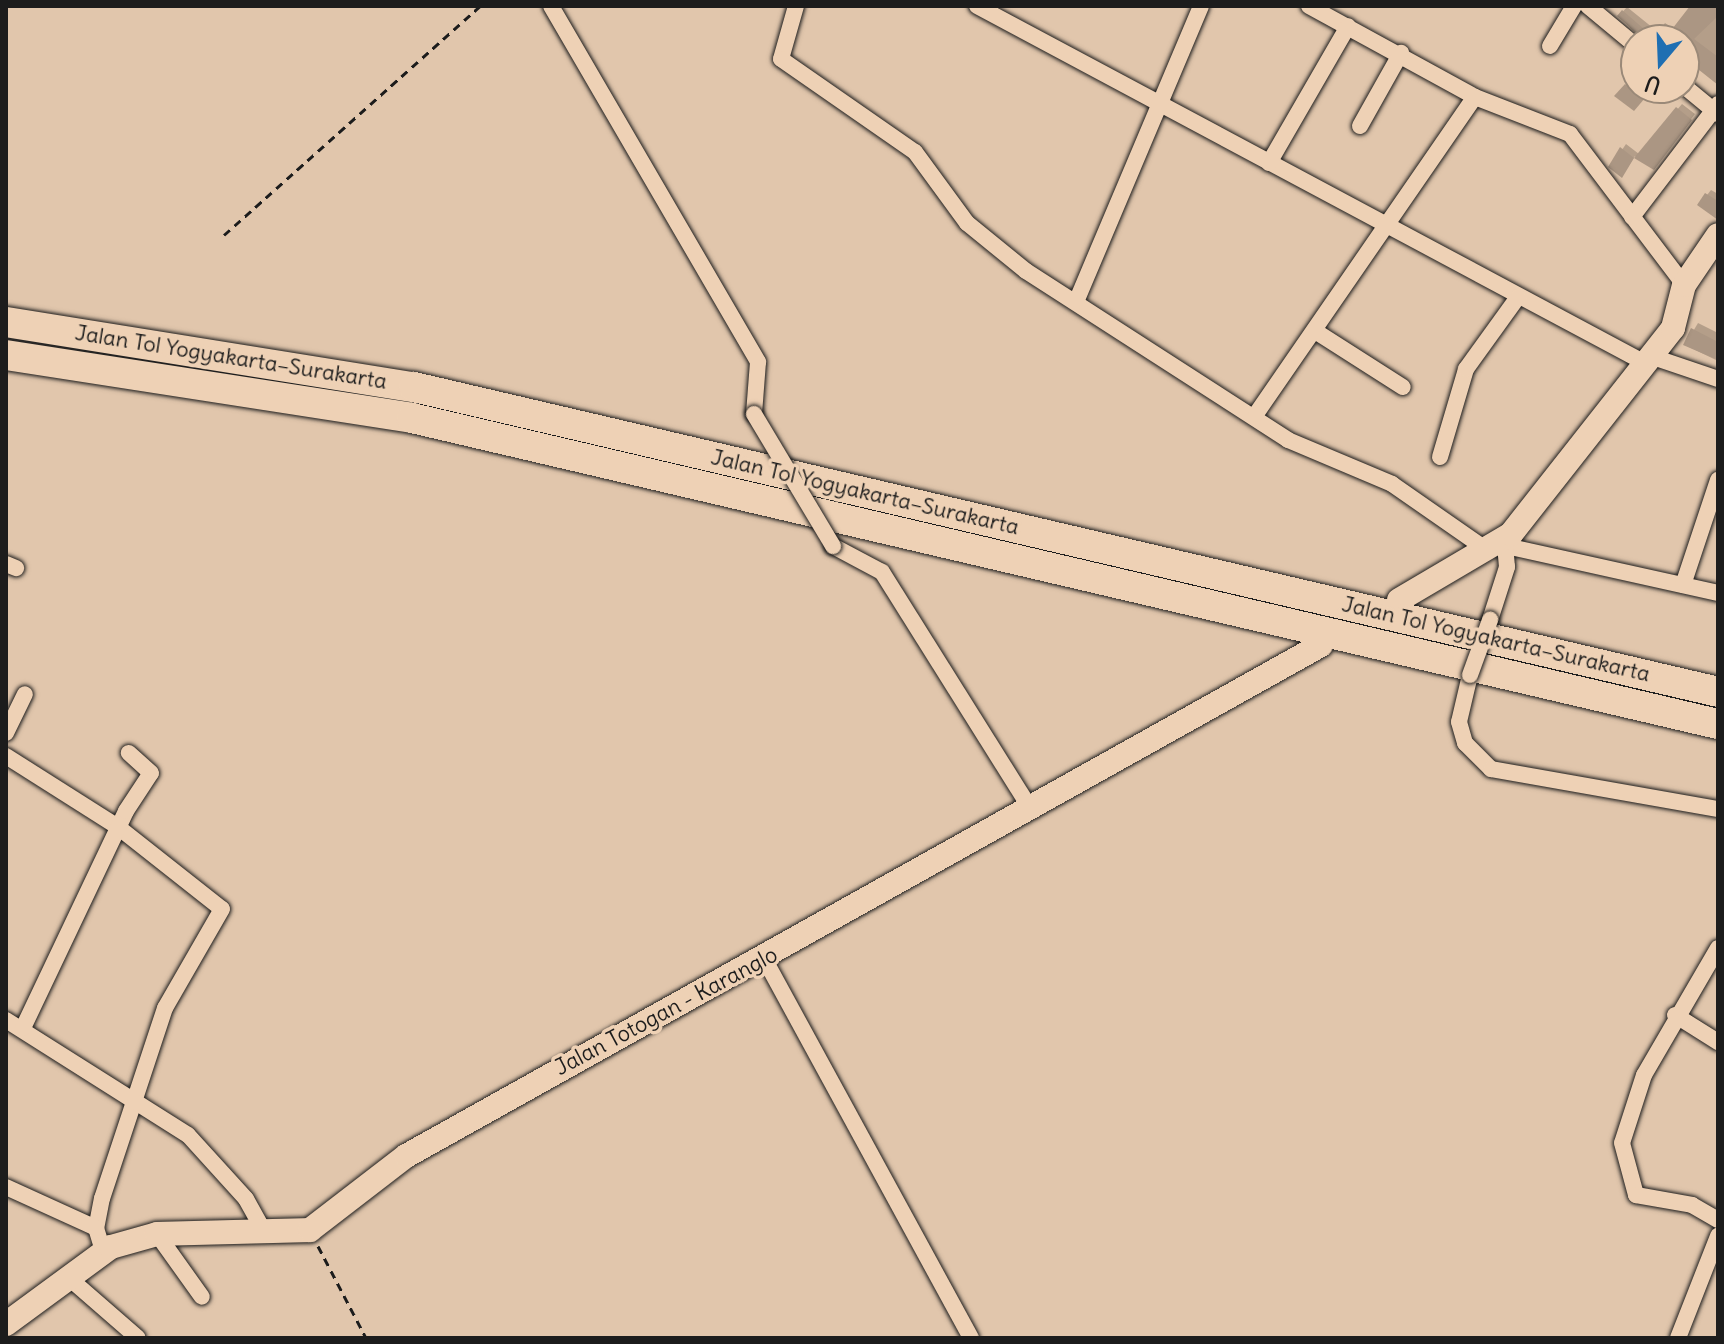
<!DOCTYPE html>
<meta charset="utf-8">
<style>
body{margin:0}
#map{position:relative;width:1724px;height:1344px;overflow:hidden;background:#e1c6ac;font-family:Delius,sans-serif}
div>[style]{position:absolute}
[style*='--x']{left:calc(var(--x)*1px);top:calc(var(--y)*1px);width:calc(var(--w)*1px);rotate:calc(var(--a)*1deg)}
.shadow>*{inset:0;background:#0003}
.building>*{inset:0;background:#ab9683}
.path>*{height:3px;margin-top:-1.5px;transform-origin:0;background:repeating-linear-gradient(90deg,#1c1c1c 0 8px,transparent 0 14px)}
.roads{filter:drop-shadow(0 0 2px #1c1c1c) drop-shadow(0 0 2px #1c1c1c)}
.minor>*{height:16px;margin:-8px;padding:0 8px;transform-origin:8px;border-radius:8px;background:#eed1b5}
.secondary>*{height:24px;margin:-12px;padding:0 12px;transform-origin:12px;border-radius:12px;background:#eed1b5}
.motorway>*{height:30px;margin:-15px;padding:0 15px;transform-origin:15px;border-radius:15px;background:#eed1b5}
.bridges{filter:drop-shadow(0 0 2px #1c1c1c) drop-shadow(0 0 2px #1c1c1c)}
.minor-bridge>*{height:16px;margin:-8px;padding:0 8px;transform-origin:8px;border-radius:8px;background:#eed1b5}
span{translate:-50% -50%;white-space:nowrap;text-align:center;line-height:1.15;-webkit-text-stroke:7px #eed1b5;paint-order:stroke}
.street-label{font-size:22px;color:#1c1c1c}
.frame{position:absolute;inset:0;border:8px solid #1c1c1c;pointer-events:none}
.north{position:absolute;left:1620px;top:24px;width:80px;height:80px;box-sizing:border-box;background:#eed1b5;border:2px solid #9a8978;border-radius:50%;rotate:199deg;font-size:22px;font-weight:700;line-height:32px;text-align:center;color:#1c1c1c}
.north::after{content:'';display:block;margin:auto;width:28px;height:36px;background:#1f6fb2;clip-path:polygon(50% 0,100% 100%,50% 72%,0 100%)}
</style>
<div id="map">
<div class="shadow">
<i style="clip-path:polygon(1693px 6px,1718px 6px,1718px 82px,1684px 57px,1684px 40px,1642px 40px,1619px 16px,1627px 7px,1658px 32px,1665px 23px,1675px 30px)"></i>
<i style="clip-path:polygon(1631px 80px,1648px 92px,1633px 108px,1617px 96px)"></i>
<i style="clip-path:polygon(1682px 104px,1695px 114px,1654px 167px,1635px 156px,1626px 170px,1611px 166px,1626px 144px,1639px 154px)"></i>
<i style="clip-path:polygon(1711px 190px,1718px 194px,1718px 217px,1707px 195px)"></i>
<i style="clip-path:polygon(1698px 323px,1718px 333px,1718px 361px,1685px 345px)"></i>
</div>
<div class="building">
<i style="clip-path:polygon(1690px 6px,1718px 6px,1718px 16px,1694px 39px,1718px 57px,1718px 85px,1684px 58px,1684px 40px,1645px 40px,1617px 16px,1622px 10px,1652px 36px,1659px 26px,1669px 33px)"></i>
<i style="clip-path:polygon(1625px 84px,1645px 98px,1634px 111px,1614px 96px)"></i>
<i style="clip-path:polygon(1676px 107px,1692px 120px,1654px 170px,1634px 158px)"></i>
<i style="clip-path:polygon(1620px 147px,1634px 158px,1622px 178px,1608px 167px)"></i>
<i style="clip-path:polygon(1705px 193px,1718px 201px,1718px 220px,1697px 205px)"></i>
<i style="clip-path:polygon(1691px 328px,1718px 342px,1718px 360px,1683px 345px)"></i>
</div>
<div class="path">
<i style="--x:224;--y:235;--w:343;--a:-41.8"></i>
<i style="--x:318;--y:1246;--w:104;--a:62.4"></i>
</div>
<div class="roads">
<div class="minor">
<i style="--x:551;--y:6;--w:412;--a:59.8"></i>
<i style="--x:758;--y:362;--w:52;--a:94.4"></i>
<i style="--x:796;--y:6;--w:55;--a:105.8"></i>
<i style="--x:781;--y:59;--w:163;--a:34.8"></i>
<i style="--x:915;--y:152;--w:88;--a:53.8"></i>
<i style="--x:967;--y:223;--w:76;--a:39.1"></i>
<i style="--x:1026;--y:271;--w:312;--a:32.8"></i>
<i style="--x:1288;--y:440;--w:113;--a:22.9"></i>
<i style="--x:1392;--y:484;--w:116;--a:34.8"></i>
<i style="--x:977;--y:6;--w:757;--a:28.12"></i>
<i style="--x:1309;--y:6;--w:189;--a:28.7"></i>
<i style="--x:1475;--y:97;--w:102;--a:21.3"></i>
<i style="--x:1570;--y:134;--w:189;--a:52.9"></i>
<i style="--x:1588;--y:6;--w:62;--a:39.8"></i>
<i style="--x:1550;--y:46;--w:47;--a:-59"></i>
<i style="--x:1684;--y:86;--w:44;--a:39.5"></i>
<i style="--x:1360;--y:126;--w:84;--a:-60.7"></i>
<i style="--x:1269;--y:163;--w:158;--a:-60"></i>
<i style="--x:1632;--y:217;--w:142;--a:-52.7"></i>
<i style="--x:1076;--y:302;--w:321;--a:-67.1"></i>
<i style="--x:1315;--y:331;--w:104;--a:32.5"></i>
<i style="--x:1650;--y:356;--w:72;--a:18.7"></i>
<i style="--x:1256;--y:414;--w:385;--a:-55.4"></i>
<i style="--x:1440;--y:457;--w:92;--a:-73.5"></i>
<i style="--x:1466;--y:369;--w:89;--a:-54.2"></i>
<i style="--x:1497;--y:544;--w:226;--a:12.5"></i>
<i style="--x:833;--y:546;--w:55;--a:28"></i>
<i style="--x:882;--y:572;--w:276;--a:57.9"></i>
<i style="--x:6;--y:564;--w:11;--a:22"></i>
<i style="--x:1683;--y:585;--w:111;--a:-71.6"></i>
<i style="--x:1490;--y:620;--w:56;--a:-72.2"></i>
<i style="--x:1507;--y:567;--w:22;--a:-95"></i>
<i style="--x:1470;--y:675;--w:48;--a:103.2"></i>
<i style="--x:1459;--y:722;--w:22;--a:74"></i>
<i style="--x:1465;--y:743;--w:37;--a:45"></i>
<i style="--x:1491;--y:769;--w:230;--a:10"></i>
<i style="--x:6;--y:733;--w:43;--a:-64"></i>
<i style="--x:6;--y:756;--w:133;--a:32.4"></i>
<i style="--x:118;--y:827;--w:132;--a:38.3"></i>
<i style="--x:222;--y:909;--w:114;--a:119.9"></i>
<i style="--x:165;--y:1008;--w:200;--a:108.3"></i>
<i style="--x:102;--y:1198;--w:31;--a:101"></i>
<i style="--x:96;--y:1228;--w:24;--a:73"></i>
<i style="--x:1718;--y:948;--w:147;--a:120.2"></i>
<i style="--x:1644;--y:1075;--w:71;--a:107.9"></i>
<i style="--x:1622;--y:1143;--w:54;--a:74.9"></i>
<i style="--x:1636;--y:1195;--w:57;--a:10.1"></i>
<i style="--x:1692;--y:1205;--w:30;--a:30"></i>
<i style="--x:765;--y:960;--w:430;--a:61.4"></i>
<i style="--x:1675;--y:1015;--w:51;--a:32.1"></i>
<i style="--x:6;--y:1020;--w:215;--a:32.3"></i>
<i style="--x:188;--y:1135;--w:86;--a:47.8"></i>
<i style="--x:246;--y:1199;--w:38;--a:61"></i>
<i style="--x:23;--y:1028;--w:240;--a:-64.6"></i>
<i style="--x:126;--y:811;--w:45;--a:-56.7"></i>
<i style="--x:151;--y:773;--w:30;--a:-138"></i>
<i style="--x:6;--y:1187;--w:99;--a:24.5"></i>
<i style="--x:157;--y:1234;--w:77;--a:54.5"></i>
<i style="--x:69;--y:1278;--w:91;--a:41"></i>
<i style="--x:1678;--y:1338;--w:110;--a:-68.6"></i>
</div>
<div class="secondary">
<i style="--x:1399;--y:600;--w:130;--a:-30.5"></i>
<i style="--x:1511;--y:534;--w:262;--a:-51.8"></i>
<i style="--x:1673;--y:328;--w:44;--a:-75.7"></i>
<i style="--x:1684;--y:285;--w:60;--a:-55.8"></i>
<i style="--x:6;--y:1324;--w:130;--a:-36.3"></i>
<i style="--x:111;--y:1247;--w:48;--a:-15.8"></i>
<i style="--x:157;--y:1234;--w:153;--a:-1.5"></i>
<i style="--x:310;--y:1230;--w:121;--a:-37.6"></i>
<i style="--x:406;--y:1156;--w:1048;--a:-29.18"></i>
</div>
<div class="motorway">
<i style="--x:6;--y:322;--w:413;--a:9.1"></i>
<i style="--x:414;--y:387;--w:1339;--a:13.16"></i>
<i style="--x:6;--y:355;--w:411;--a:8.8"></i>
<i style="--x:412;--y:418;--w:1341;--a:13.19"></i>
</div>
</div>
<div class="bridges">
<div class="minor-bridge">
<i style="--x:754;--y:414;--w:154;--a:59.1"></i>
<i style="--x:1470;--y:675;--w:59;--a:-70"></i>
</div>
</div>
<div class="street-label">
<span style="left:231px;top:357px;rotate:9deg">Jalan Tol Yogyakarta–Surakarta</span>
<span style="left:865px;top:492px;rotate:13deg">Jalan Tol Yogyakarta–Surakarta</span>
<span style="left:1496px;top:639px;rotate:13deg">Jalan Tol Yogyakarta–Surakarta</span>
<span style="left:666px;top:1011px;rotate:-28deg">Jalan Totogan - Karanglo</span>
</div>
<div class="frame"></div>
<div class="north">U</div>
</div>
